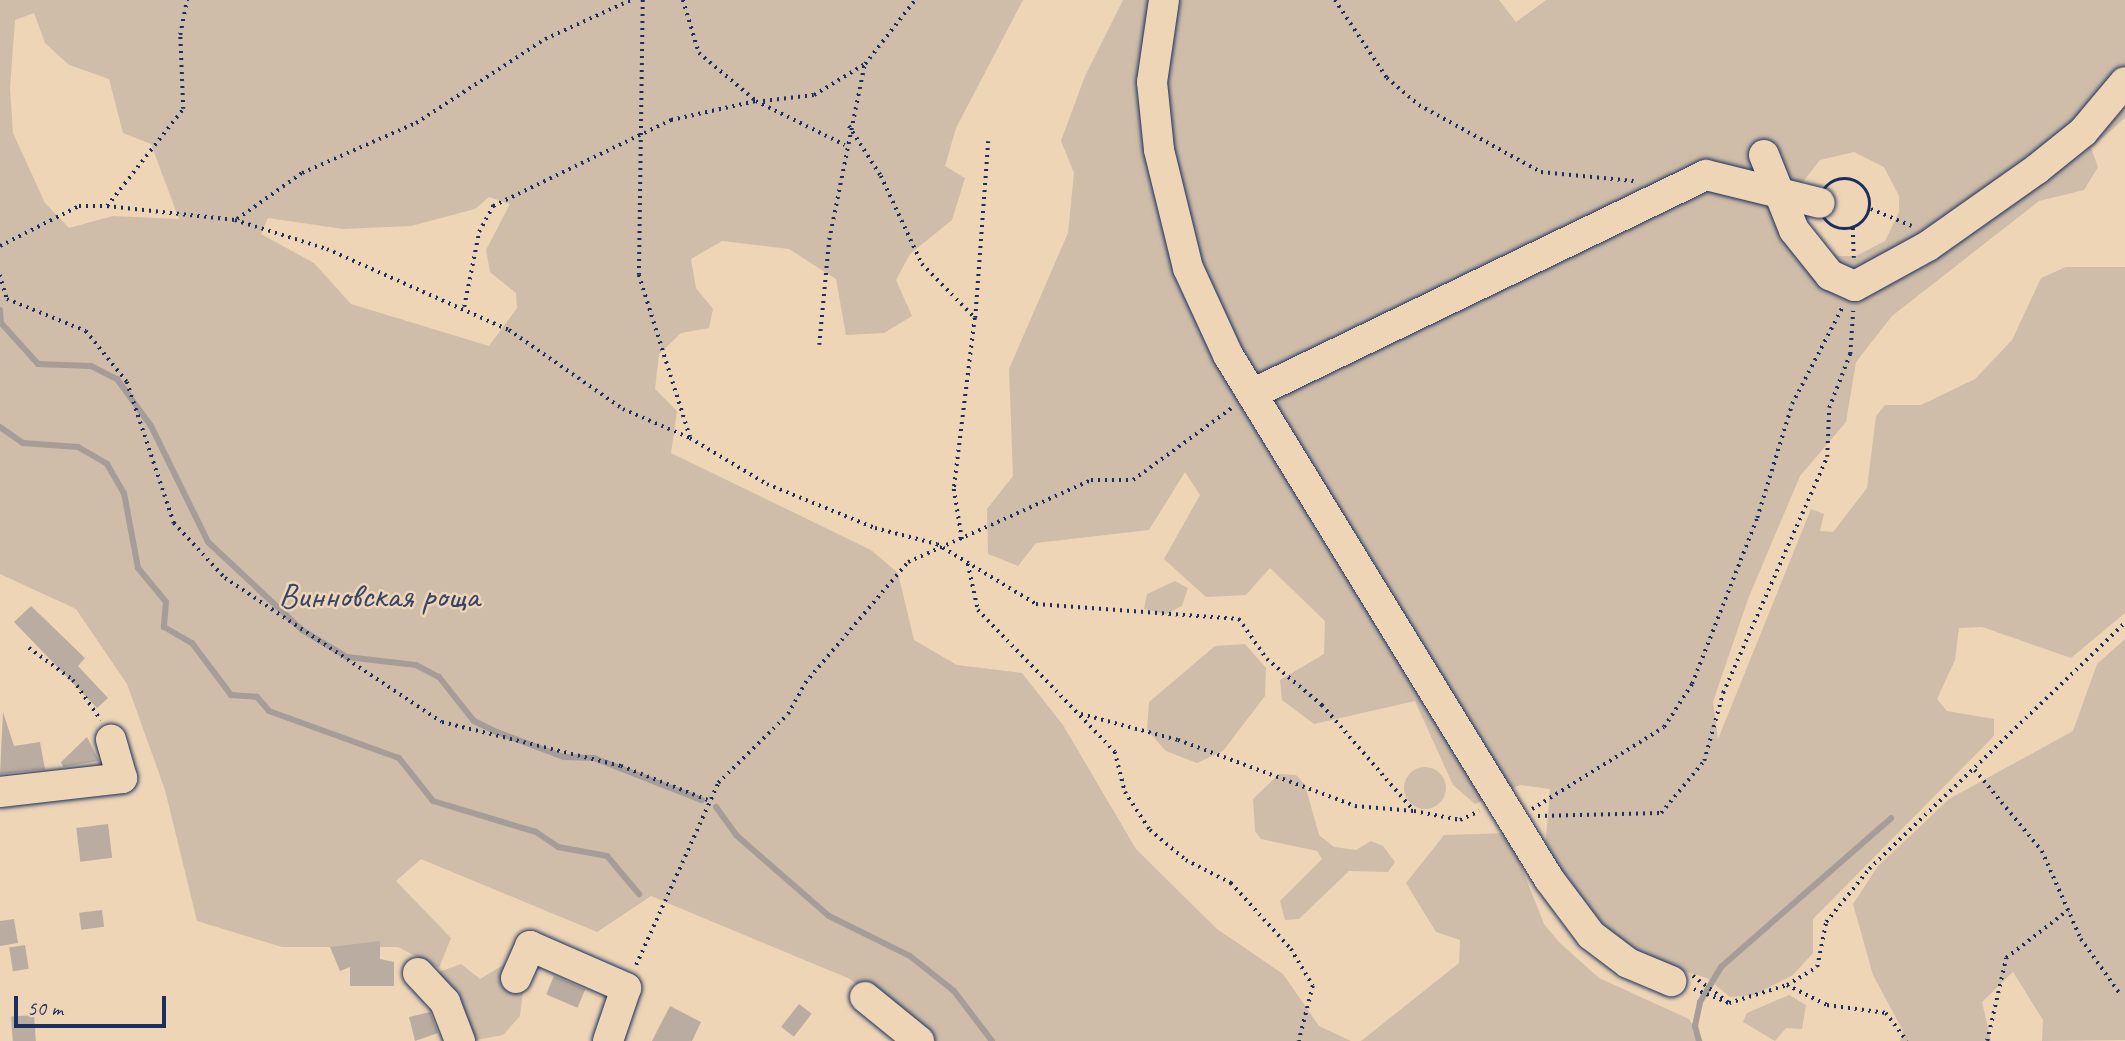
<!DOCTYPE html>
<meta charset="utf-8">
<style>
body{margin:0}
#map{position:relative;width:2125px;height:1041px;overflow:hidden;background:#eed5b6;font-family:Caveat,sans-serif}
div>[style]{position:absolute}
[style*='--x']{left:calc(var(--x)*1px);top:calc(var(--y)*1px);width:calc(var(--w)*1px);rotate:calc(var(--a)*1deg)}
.green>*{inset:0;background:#cfbda9}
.round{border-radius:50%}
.stream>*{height:6px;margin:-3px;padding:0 3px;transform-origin:3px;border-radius:3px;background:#a69c98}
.building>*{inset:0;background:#baaca0;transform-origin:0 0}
.path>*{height:3.5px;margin-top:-1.75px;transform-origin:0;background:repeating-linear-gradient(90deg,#1b2f5e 0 2px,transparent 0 7px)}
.path>.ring{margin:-1.75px;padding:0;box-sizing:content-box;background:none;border:3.5px solid #1b2f5e;border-radius:50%}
.roads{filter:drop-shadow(0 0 2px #1b2f5e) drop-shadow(0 0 2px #1b2f5e)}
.minor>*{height:30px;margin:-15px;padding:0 15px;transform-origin:15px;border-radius:15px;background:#eed5b6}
span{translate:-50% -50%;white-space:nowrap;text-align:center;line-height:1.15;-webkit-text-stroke:5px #eed5b6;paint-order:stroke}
.park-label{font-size:35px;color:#364469}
.scale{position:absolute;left:14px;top:996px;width:152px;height:32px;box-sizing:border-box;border:4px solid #1b2f5e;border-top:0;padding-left:9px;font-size:21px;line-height:24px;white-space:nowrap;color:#1b2f5e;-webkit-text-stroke:5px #eed5b6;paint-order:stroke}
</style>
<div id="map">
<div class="green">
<i style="clip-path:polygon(evenodd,0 0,1023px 0,956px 128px,945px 166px,965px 178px,952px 220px,910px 254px,896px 280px,912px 316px,884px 333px,846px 335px,836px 279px,789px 249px,722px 241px,691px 259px,696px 288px,713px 309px,709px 328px,681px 333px,659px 354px,655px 389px,677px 411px,671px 453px,871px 550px,898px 573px,914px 640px,957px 665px,1022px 673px,1063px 725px,1136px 849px,1217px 929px,1283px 974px,1319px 1026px,1351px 1041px,926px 1041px,850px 979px,651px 896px,597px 932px,421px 859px,396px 881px,451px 938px,439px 968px,398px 947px,282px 947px,197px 921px,165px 790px,127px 684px,76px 609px,0 574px,0 0,34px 13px,45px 43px,69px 65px,109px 79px,123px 133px,151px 144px,179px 219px,113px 216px,69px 228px,45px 203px,13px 133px,10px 88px,15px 20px,34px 13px,0 0,489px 197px,510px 204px,486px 250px,490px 272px,516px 293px,517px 308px,489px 346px,351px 304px,314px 263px,261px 234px,268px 218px,343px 229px,411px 226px,475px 209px,489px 197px)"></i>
<i style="clip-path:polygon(evenodd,1123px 0,1499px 0,1516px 22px,1546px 0,2125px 0,2125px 118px,2091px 148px,2098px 167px,2084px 190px,2039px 201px,1892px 316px,1856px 362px,1846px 422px,1800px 476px,1748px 599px,1713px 702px,1718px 739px,1811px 509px,1824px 514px,1820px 531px,1833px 532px,1867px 488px,1876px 416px,1885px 405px,1921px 405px,1975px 379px,2012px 340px,2041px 278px,2066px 267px,2125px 267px,2125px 613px,2071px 658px,1982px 627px,1959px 628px,1955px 660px,1937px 699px,1947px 711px,1994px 719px,1994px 736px,1813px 919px,1813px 953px,1793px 975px,1754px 995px,1730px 997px,1707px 978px,1658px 964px,1599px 926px,1545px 849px,1550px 789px,1520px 785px,1475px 804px,1453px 785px,1415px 701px,1314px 724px,1282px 700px,1280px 680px,1324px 654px,1325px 621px,1270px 568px,1246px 595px,1206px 597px,1164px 559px,1200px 495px,1185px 472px,1149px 530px,1036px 543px,1018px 566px,988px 554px,987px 509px,1013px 476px,1009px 369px,1068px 233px,1074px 173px,1061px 141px,1085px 76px,1123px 0,1854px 152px,1884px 167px,1899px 196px,1899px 212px,1885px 241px,1856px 256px,1839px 256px,1822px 250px,1795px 206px,1798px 188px,1820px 160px,1854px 152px)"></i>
<i style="clip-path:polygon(1175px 581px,1188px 588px,1182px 606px,1166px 614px,1144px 609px,1147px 594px)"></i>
<i style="clip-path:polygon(2125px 639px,2125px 1040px,2042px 1041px,2043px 1020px,2013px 972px,1982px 1002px,1991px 1041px,1900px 1041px,1903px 1031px,1873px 975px,1853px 904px,1878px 866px,1949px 799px,2073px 731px,2097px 664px)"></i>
<i style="clip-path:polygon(1245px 644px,1266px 668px,1265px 696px,1223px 751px,1197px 763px,1166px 751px,1147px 730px,1149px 702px,1215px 646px)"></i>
<i class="round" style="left:1404px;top:767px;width:42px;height:42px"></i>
<i style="clip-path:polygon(1279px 774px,1296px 775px,1305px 785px,1319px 835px,1334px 847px,1356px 850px,1371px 841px,1383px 846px,1395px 862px,1388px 872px,1349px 871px,1299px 919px,1285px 920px,1280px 901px,1322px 859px,1317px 851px,1261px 839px,1255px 831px,1253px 799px)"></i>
<i style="clip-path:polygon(1508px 833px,1544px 924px,1559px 942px,1599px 978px,1689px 1019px,1703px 1041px,1361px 1041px,1459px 963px,1460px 940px,1436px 932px,1406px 883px,1444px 835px)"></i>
<i style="clip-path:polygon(510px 961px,525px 975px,520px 1016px,503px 1035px,471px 1041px,439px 972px,461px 964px,480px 979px)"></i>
<i style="clip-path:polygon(1789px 995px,1806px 1005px,1802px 1029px,1786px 1028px,1775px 1041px,1743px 1022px,1747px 1013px)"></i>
</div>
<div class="stream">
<i style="--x:0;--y:310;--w:13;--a:86"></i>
<i style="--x:1;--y:323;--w:55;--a:47.9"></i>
<i style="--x:38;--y:364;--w:53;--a:2.2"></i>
<i style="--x:91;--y:366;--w:29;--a:27"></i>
<i style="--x:117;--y:379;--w:58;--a:54.1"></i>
<i style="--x:151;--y:426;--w:129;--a:63.8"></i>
<i style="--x:208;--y:542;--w:129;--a:43.1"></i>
<i style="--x:302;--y:630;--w:52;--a:31"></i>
<i style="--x:347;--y:657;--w:69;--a:6.6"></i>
<i style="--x:416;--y:665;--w:26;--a:28"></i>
<i style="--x:439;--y:677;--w:56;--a:51.5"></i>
<i style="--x:474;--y:721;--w:25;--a:26"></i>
<i style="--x:497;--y:732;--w:72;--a:20.5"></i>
<i style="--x:564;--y:757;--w:30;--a:2"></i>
<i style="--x:594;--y:758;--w:116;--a:21.3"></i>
<i style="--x:0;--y:427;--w:28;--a:35"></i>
<i style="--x:23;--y:443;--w:55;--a:4.2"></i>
<i style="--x:78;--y:447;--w:34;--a:30"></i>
<i style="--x:107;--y:464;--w:34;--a:60"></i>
<i style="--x:124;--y:493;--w:76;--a:79.4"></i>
<i style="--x:138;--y:568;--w:44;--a:50.5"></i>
<i style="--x:166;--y:602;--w:25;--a:95"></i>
<i style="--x:164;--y:627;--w:32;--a:30"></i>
<i style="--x:192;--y:643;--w:65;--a:53.1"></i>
<i style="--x:231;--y:695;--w:26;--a:4"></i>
<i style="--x:257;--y:697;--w:18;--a:49"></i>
<i style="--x:269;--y:711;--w:138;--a:19.9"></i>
<i style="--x:399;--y:758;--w:55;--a:51.7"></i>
<i style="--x:433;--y:801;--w:108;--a:16.8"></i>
<i style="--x:536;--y:832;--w:27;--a:34"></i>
<i style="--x:558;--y:847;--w:50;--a:10.4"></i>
<i style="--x:607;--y:856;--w:50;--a:49.9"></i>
<i style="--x:716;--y:807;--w:34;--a:54"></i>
<i style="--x:736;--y:835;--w:123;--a:41.1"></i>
<i style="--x:829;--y:916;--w:90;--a:26.3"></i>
<i style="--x:910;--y:956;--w:56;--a:38.5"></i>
<i style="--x:954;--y:991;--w:63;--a:52.8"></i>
<i style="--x:1699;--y:1041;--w:16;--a:-105"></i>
<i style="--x:1695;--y:1026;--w:25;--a:-78"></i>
<i style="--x:1700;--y:1002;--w:41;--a:-59"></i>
<i style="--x:1721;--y:967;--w:226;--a:-41.2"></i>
</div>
<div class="building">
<i style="clip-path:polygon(31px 606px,85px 658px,78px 666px,108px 698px,97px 708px,14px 622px)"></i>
<i style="clip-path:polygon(3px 712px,14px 746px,40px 742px,45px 769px,0 774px)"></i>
<i style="clip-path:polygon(87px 737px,99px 761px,63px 767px,61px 762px)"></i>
<i style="left:108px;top:824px;width:34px;height:32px;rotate:83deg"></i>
<i style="left:102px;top:910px;width:17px;height:23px;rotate:83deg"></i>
<i style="clip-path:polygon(14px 919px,18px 943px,0 946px,0 921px)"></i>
<i style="clip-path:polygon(380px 941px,380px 959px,394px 962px,394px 986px,350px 986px,350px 967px,340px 971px,330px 947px)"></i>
<i style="left:25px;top:945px;width:24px;height:16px;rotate:81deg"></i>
<i style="left:554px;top:976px;width:34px;height:20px;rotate:23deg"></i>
<i style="left:799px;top:1004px;width:16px;height:29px;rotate:38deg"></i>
<i style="clip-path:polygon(670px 1006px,701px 1022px,692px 1041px,652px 1041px)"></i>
<i style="clip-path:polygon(430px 1012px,438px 1033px,415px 1041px,409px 1017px)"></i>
<i style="left:34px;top:1015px;width:26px;height:23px;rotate:86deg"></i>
</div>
<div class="path">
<i style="--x:643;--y:0;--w:275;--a:90.8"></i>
<i style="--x:639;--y:275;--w:170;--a:72.5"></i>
<i style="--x:683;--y:0;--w:55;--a:73.2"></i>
<i style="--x:699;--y:53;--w:73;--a:40"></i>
<i style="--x:1335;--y:0;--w:94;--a:56.3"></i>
<i style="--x:1387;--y:78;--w:42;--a:40.2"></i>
<i style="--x:1419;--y:105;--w:139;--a:28.8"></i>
<i style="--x:1541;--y:172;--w:93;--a:5.5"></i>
<i style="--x:763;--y:101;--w:51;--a:-6.7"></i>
<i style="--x:814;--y:95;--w:60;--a:-31.3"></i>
<i style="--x:865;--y:64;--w:81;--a:-52"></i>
<i style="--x:849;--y:126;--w:59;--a:57.4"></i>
<i style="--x:881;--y:176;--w:97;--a:65"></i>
<i style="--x:922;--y:264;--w:76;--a:45.5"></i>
<i style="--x:975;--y:318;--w:172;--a:97"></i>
<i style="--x:954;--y:489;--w:51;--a:80.9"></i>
<i class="ring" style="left:1820px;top:179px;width:46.5px;height:46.5px"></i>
<i style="--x:107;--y:206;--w:123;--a:-51.9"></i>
<i style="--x:183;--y:109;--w:74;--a:-92.3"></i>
<i style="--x:180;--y:35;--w:36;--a:-79"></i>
<i style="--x:1871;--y:209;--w:44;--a:22.5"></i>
<i style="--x:237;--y:219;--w:80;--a:-35.3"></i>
<i style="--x:302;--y:173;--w:124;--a:-23.7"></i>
<i style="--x:416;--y:123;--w:154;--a:-33.1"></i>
<i style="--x:545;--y:39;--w:94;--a:-24.4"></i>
<i style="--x:1853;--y:228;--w:30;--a:88"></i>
<i style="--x:0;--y:246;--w:89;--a:-26.9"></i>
<i style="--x:79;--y:206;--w:28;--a:0"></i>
<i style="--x:107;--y:206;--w:129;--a:6.2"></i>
<i style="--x:235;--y:220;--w:96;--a:17.5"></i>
<i style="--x:327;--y:249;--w:199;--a:24"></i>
<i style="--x:509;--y:330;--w:139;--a:34.7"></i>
<i style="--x:623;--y:409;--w:73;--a:23.4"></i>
<i style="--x:690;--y:438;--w:90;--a:30.9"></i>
<i style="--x:767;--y:484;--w:117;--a:22.2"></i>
<i style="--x:875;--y:528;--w:64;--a:14.5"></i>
<i style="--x:937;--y:544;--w:116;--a:31.2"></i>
<i style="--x:1036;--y:604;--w:204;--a:4.2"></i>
<i style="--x:1239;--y:619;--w:49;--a:55"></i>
<i style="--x:1267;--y:659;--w:72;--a:39.9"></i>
<i style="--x:1322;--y:705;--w:140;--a:49"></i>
<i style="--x:1414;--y:811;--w:47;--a:11.1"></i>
<i style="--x:1460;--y:820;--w:21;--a:-25"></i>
<i style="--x:0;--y:275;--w:25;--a:74"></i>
<i style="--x:7;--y:299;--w:85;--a:22.1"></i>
<i style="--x:86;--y:331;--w:65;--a:51.2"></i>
<i style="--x:127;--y:382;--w:149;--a:71.6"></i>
<i style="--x:174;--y:523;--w:75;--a:47.2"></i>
<i style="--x:225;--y:578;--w:260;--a:33.6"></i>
<i style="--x:442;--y:722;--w:184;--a:13.8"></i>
<i style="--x:621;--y:766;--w:93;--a:21.3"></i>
<i style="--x:464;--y:307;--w:76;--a:-78.7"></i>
<i style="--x:479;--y:232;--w:30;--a:-62"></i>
<i style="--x:493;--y:206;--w:198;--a:-25.8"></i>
<i style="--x:671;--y:120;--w:87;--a:-12.6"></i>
<i style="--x:756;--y:101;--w:99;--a:26.3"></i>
<i style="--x:975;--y:318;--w:177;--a:-85.8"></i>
<i style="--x:819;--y:345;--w:105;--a:-84.6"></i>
<i style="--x:829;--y:240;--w:177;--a:-78.6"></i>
<i style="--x:968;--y:564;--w:47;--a:77.7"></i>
<i style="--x:978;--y:610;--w:197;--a:46"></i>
<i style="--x:1115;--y:752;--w:41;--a:76"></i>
<i style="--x:1125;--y:792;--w:45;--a:56.7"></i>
<i style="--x:1150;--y:830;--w:47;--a:39.8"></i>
<i style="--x:1186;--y:860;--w:51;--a:27.1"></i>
<i style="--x:1231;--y:883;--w:89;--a:47.7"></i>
<i style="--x:1291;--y:949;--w:43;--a:59.3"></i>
<i style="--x:1313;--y:986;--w:57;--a:104.3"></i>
<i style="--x:29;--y:648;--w:54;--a:36"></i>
<i style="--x:73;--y:680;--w:49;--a:55"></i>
<i style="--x:1081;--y:714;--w:100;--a:15"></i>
<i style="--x:1178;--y:740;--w:189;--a:20.4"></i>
<i style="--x:1355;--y:806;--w:59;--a:4.8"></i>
<i style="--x:1975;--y:770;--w:105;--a:50.4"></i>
<i style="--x:2042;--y:851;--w:96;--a:66.1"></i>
<i style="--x:2081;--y:939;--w:69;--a:54.5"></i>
<i style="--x:1532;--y:809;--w:155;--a:-31.8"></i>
<i style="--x:1664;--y:727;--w:51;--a:-56.9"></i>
<i style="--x:1692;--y:684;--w:178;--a:-68.6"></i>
<i style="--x:1757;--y:518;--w:119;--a:-72.9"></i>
<i style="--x:1792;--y:404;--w:110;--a:-62.5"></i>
<i style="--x:1538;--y:816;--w:123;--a:-1.4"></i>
<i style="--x:1661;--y:813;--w:67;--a:-50.4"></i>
<i style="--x:1704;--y:761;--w:71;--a:-74.4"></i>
<i style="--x:1723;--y:693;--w:258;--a:-66.2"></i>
<i style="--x:1827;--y:457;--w:49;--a:-87.7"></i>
<i style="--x:1829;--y:408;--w:58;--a:-68.7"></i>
<i style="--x:1850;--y:354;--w:43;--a:-86"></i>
<i style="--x:636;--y:965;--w:200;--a:-65.7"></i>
<i style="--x:718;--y:783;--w:98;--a:-44.6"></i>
<i style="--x:788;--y:714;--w:35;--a:-61"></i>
<i style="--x:805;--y:683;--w:159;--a:-49.6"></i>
<i style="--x:908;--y:562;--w:201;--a:-24.1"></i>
<i style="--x:1091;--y:480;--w:42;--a:0"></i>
<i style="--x:1133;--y:480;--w:124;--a:-36.1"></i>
<i style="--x:1693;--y:976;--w:45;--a:36.9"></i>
<i style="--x:1729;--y:1003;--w:61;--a:-17.2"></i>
<i style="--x:1787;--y:985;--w:45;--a:26.6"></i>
<i style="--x:1827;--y:1005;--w:60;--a:7.7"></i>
<i style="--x:1886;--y:1013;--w:35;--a:53"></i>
<i style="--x:1787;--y:985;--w:35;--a:-31"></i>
<i style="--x:1817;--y:967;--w:46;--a:-78.7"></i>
<i style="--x:1826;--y:922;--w:68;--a:-50.9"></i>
<i style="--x:1869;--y:869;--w:355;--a:-43.9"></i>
<i style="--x:1694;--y:989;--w:38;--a:22"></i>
<i style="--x:1987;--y:1041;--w:85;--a:-77.1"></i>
<i style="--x:2006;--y:958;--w:78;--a:-37.7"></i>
</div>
<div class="roads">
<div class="minor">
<i style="--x:1164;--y:0;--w:83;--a:98.3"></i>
<i style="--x:1152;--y:82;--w:68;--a:84.1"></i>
<i style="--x:1159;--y:150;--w:122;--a:76.2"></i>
<i style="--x:1188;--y:268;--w:96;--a:65.3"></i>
<i style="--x:1228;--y:355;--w:615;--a:58.51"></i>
<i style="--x:1549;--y:879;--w:70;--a:53.1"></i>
<i style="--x:1591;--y:935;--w:46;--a:37.1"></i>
<i style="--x:1628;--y:963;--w:47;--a:22.7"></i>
<i style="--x:1764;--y:155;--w:81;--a:68.2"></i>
<i style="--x:1794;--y:230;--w:58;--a:51.3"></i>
<i style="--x:1830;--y:275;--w:27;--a:24"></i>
<i style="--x:1855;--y:286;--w:83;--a:-28.7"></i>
<i style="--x:1928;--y:246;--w:133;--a:-35.2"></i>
<i style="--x:2037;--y:169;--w:59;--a:-38.8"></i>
<i style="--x:2083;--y:132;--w:65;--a:-50"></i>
<i style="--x:1252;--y:394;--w:504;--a:-25.75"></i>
<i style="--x:1706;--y:175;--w:117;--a:13.8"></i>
<i style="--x:0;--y:792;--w:123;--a:-6.5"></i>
<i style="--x:122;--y:778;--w:40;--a:-106"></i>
<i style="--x:418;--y:973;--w:40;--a:47"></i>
<i style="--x:445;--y:1002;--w:42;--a:69"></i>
<i style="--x:516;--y:978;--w:35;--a:-66"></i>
<i style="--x:530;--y:946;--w:105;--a:23.6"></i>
<i style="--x:626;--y:988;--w:56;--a:108.8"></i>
<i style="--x:865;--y:997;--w:70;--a:39.2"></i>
</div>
</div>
<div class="park-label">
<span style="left:379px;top:596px">Винновская роща</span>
</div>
<div class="scale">50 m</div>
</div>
